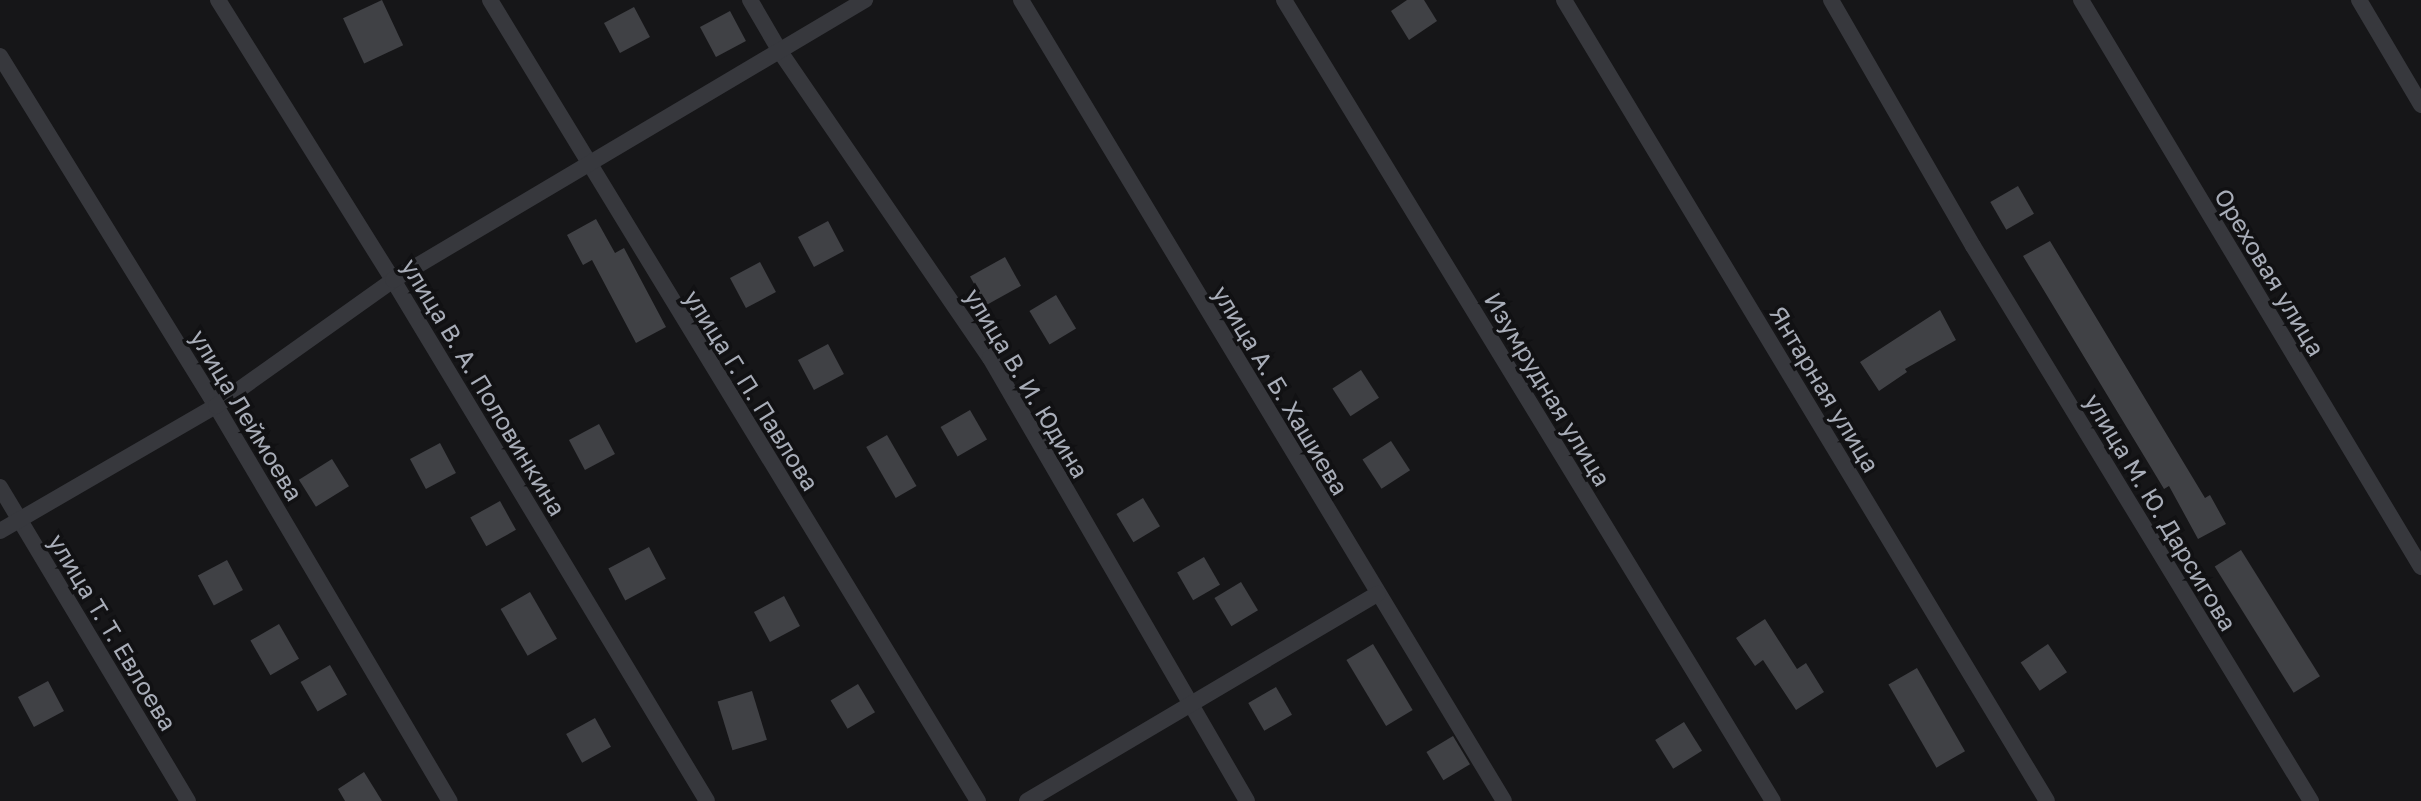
<!DOCTYPE html>
<meta charset="utf-8">
<style>
body{margin:0}
#map{position:relative;width:2421px;height:801px;overflow:hidden;background:#161618;font-family:"Golos Text",sans-serif}
div>[style]{position:absolute}
[style*='--x']{left:calc(var(--x)*1px);top:calc(var(--y)*1px);width:calc(var(--w)*1px);rotate:calc(var(--a)*1deg)}
.building>*{inset:0;background:#404145;transform-origin:0 0}
.minor>*{height:16px;margin:-8px;padding:0 8px;transform-origin:8px;border-radius:8px;background:#37383d}
span{translate:-50% -50%;white-space:nowrap;text-align:center;line-height:1.15;-webkit-text-stroke:7px #111113;paint-order:stroke}
.street-label{font-size:24px;color:#a8adb8}
</style>
<div id="map">
<div class="building">
<i style="left:382px;top:0;width:50px;height:43px;rotate:65deg"></i>
<i style="clip-path:polygon(1407px 0,1424px 0,1437px 21px,1409px 40px,1391px 11px)"></i>
<i style="left:634px;top:7px;width:34px;height:34px;rotate:62deg"></i>
<i style="left:730px;top:11px;width:34px;height:34px;rotate:62deg"></i>
<i style="left:2018px;top:186px;width:32px;height:32px;rotate:60deg"></i>
<i style="clip-path:polygon(596px 219px,615px 253px,624px 248px,666px 327px,636px 343px,592px 260px,583px 265px,567px 235px)"></i>
<i style="left:828px;top:221px;width:34px;height:34px;rotate:62deg"></i>
<i style="clip-path:polygon(2050px 241px,2205px 498px,2210px 495px,2226px 524px,2198px 539px,2169px 486px,2164px 489px,2023px 256px)"></i>
<i style="left:1005px;top:257px;width:33px;height:40px;rotate:61deg"></i>
<i style="left:760px;top:262px;width:34px;height:34px;rotate:62deg"></i>
<i style="left:1056px;top:295px;width:39px;height:31px;rotate:59deg"></i>
<i style="clip-path:polygon(1940px 310px,1956px 340px,1905px 369px,1907px 372px,1879px 391px,1860px 362px)"></i>
<i style="left:828px;top:344px;width:34px;height:34px;rotate:62deg"></i>
<i style="left:1361px;top:370px;width:33px;height:34px;rotate:57deg"></i>
<i style="left:970px;top:410px;width:34px;height:34px;rotate:60deg"></i>
<i style="left:599px;top:424px;width:34px;height:34px;rotate:62deg"></i>
<i style="left:887px;top:435px;width:59px;height:24px;rotate:60deg"></i>
<i style="left:1391px;top:441px;width:35px;height:34px;rotate:57deg"></i>
<i style="left:440px;top:443px;width:34px;height:34px;rotate:62deg"></i>
<i style="left:332px;top:459px;width:32px;height:39px;rotate:58deg"></i>
<i style="left:1143px;top:498px;width:33px;height:31px;rotate:59deg"></i>
<i style="left:500px;top:501px;width:33px;height:34px;rotate:61deg"></i>
<i style="left:649px;top:547px;width:36px;height:46px;rotate:62deg"></i>
<i style="left:2241px;top:550px;width:149px;height:31px;rotate:58deg"></i>
<i style="left:1204px;top:557px;width:32px;height:31px;rotate:60deg"></i>
<i style="left:227px;top:560px;width:34px;height:33px;rotate:62deg"></i>
<i style="left:1241px;top:582px;width:33px;height:31px;rotate:59deg"></i>
<i style="left:530px;top:592px;width:54px;height:34px;rotate:60deg"></i>
<i style="left:784px;top:596px;width:34px;height:34px;rotate:62deg"></i>
<i style="clip-path:polygon(1765px 619px,1797px 669px,1806px 663px,1824px 692px,1796px 710px,1763px 660px,1755px 666px,1736px 638px)"></i>
<i style="left:279px;top:624px;width:40px;height:33px;rotate:60deg"></i>
<i style="left:1373px;top:644px;width:77px;height:31px;rotate:59deg"></i>
<i style="left:2048px;top:644px;width:34px;height:33px;rotate:56deg"></i>
<i style="left:330px;top:665px;width:34px;height:34px;rotate:60deg"></i>
<i style="left:1917px;top:668px;width:96px;height:33px;rotate:60deg"></i>
<i style="left:48px;top:681px;width:34px;height:34px;rotate:62deg"></i>
<i style="left:858px;top:684px;width:33px;height:32px;rotate:59deg"></i>
<i style="left:1276px;top:687px;width:32px;height:32px;rotate:60deg"></i>
<i style="left:752px;top:691px;width:51px;height:36px;rotate:73deg"></i>
<i style="left:595px;top:718px;width:33px;height:33px;rotate:61deg"></i>
<i style="left:1684px;top:722px;width:34px;height:34px;rotate:58deg"></i>
<i style="left:1453px;top:736px;width:33px;height:31px;rotate:59deg"></i>
<i style="clip-path:polygon(364px 772px,382px 801px,345px 801px,338px 789px)"></i>
</div>
<div class="minor">
<i style="--x:218;--y:0;--w:330;--a:58"></i>
<i style="--x:393;--y:280;--w:608;--a:58.92"></i>
<i style="--x:490;--y:0;--w:938;--a:58.65"></i>
<i style="--x:750;--y:0;--w:61;--a:59.7"></i>
<i style="--x:781;--y:53;--w:370;--a:55.6"></i>
<i style="--x:990;--y:358;--w:512;--a:59.88"></i>
<i style="--x:1021;--y:0;--w:935;--a:58.91"></i>
<i style="--x:1284;--y:0;--w:938;--a:58.6"></i>
<i style="--x:1564;--y:0;--w:935;--a:58.91"></i>
<i style="--x:1831;--y:0;--w:284;--a:60"></i>
<i style="--x:1973;--y:246;--w:650;--a:58.66"></i>
<i style="--x:2081;--y:0;--w:661;--a:59.05"></i>
<i style="--x:2359;--y:0;--w:122;--a:59.4"></i>
<i style="--x:0;--y:56;--w:411;--a:58.3"></i>
<i style="--x:216;--y:406;--w:459;--a:59.4"></i>
<i style="--x:0;--y:487;--w:366;--a:59.1"></i>
<i style="--x:0;--y:531;--w:250;--a:-30.1"></i>
<i style="--x:216;--y:406;--w:217;--a:-35.4"></i>
<i style="--x:393;--y:280;--w:549;--a:-30.68"></i>
<i style="--x:1027;--y:801;--w:407;--a:-30.6"></i>
</div>
<div class="street-label">
<span style="left:2270px;top:272px;rotate:59deg">Ореховая улица</span>
<span style="left:1027px;top:383px;rotate:59deg">улица В. И. Юдина</span>
<span style="left:484px;top:387px;rotate:59deg">улица В. А. Половинкина</span>
<span style="left:1548px;top:389px;rotate:59deg">Изумрудная улица</span>
<span style="left:1825px;top:389px;rotate:59deg">Янтарная улица</span>
<span style="left:752px;top:390px;rotate:58deg">улица Г. П. Павлова</span>
<span style="left:1281px;top:390px;rotate:59deg">улица А. Б. Хашиева</span>
<span style="left:247px;top:415px;rotate:59deg">улица Леймоева</span>
<span style="left:2161px;top:512px;rotate:59deg">улица М. Ю. Дарсигова</span>
<span style="left:113px;top:632px;rotate:59deg">улица Т. Т. Евлоева</span>
</div>
</div>
